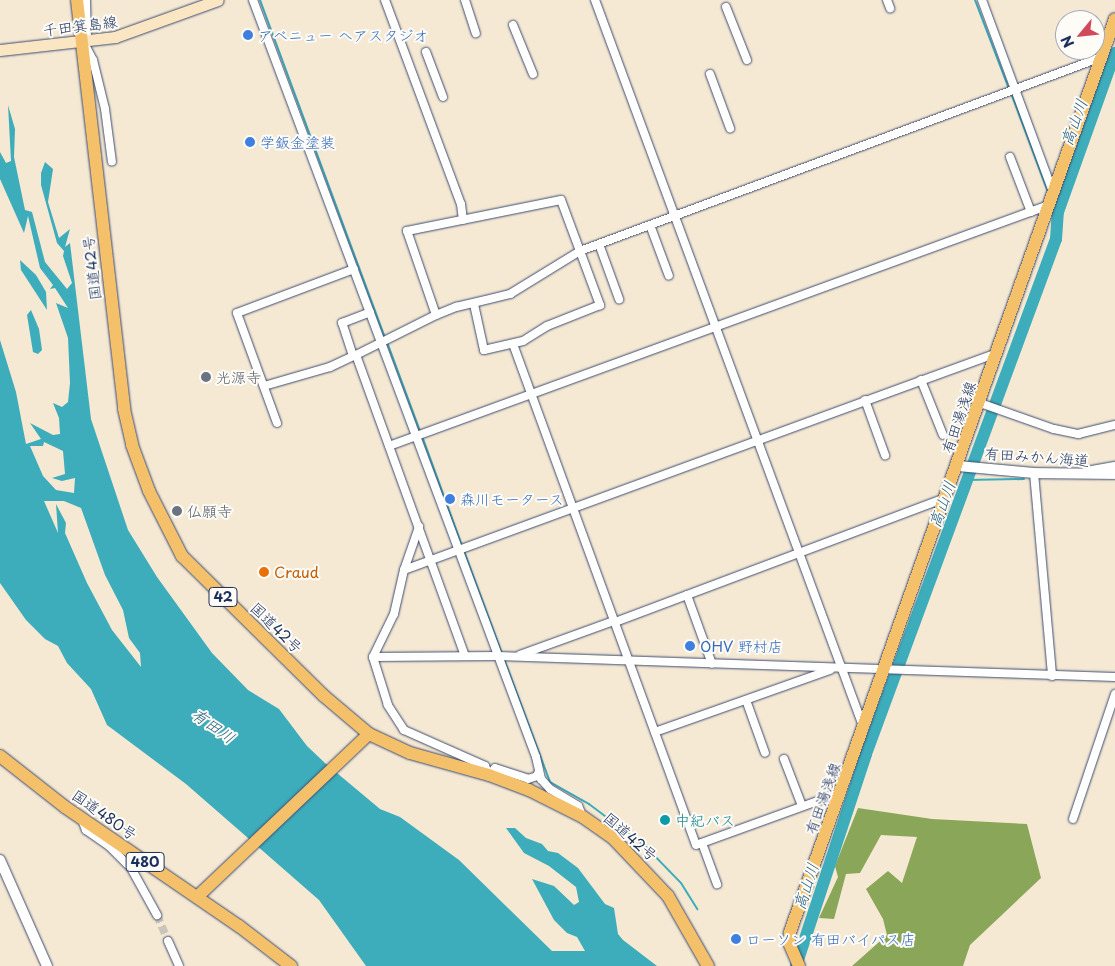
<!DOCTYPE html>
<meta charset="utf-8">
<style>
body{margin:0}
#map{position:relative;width:1115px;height:966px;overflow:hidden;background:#f5e9d4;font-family:"Playpen Sans","Klee One",sans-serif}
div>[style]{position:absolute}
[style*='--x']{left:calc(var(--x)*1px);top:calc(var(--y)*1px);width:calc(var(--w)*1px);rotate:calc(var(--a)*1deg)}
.forest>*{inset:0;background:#8aa658}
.water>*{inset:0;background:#3dacbb}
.stream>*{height:2px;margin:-1px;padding:0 1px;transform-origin:1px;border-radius:1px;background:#3dacbb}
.river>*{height:12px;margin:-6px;padding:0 6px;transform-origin:6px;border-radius:6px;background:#3dacbb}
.minor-tunnel>*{height:8px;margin-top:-4px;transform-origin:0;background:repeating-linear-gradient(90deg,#c9c4bc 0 8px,transparent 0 12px)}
.roads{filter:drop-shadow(0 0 1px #3c4b70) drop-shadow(0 0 1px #3c4b70)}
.minor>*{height:8px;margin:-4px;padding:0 4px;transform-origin:4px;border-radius:4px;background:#fff}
.tertiary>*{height:10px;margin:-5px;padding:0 5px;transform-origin:5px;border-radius:5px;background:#fff}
.secondary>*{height:11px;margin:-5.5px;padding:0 5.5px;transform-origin:5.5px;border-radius:5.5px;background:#fbe6c3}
.primary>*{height:12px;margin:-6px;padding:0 6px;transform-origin:6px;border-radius:6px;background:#f4c16a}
.trunk>*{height:12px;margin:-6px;padding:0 6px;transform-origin:6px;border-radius:6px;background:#f4c16a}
.dots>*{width:14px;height:14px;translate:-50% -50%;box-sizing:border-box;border:2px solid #fdfcf7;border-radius:50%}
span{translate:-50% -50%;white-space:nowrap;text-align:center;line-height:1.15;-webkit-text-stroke:4px #fdfcf7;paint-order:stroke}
.shield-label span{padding:1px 4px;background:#fdfcf7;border:1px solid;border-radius:4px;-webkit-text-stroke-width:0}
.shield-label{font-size:14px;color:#1b2f5e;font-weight:700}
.street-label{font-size:15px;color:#1b2f5e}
.shop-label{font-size:15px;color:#366cbe}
.left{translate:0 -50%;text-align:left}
.worship-label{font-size:15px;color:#5b616d}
.food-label{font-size:15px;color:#c56008}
.culture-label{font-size:15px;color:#0d838f}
.water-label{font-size:16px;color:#296183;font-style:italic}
.north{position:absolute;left:1055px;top:10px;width:50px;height:50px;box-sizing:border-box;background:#fdfcf7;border:1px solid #a3aaba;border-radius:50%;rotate:242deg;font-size:14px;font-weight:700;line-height:20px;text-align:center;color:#1b2f5e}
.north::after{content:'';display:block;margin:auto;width:18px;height:22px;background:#d1495b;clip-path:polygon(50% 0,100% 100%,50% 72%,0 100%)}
</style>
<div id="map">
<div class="forest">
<i style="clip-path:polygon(858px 808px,932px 819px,1027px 824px,1041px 878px,970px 945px,963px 966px,852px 966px,887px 935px,883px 919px,866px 889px,888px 871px,902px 883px,917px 837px,881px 835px,860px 873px,846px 874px,834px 919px,819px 918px,838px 877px,835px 866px)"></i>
</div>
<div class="water">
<i style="clip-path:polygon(evenodd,8px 105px,15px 129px,14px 157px,25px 210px,32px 212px,45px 262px,67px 289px,72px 283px,63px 256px,64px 251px,57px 243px,41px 185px,41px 173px,45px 162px,53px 169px,48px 202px,59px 238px,70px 229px,65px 247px,70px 243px,91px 419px,128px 530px,157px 577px,212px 653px,248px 690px,279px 709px,307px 746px,325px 763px,380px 809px,400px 817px,459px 860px,552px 951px,585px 951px,577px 937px,567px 933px,554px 920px,532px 879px,554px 886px,574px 905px,579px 902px,576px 887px,549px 866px,524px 853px,506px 828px,515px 828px,526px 838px,542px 844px,548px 851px,558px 853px,578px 868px,605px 904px,614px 908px,618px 934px,623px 940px,657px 966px,366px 966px,319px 900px,186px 784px,107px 725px,91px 689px,67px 663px,58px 646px,45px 639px,26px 620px,0 583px,0 340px,16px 392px,26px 444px,41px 439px,30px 423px,53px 435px,60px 434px,59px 418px,53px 403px,62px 407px,68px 402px,70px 383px,68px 338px,56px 303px,68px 308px,55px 288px,50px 289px,53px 285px,40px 268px,28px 216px,24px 233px,0 179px,0 152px,6px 163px,11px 161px,8px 105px,44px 442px,63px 451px,65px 474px,52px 478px,62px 481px,75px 478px,74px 493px,56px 490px,43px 476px,30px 446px,43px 446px,44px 442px,8px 105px,44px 501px,64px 501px,81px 508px,105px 575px,123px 610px,129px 638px,140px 653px,141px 667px,112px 630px,87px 583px,65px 533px,66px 523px,56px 504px,58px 533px,44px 501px)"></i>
<i style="clip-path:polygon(20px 260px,36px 275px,46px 292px,47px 310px,21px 270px)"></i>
<i style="clip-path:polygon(31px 310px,39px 329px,42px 350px,38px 354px,33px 352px,27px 315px)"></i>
</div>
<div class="stream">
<i style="--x:260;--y:0;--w:360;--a:69.7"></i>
<i style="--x:975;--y:0;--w:95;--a:69.1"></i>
<i style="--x:1011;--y:93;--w:106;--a:69.5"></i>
<i style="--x:1056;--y:207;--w:5;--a:68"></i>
<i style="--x:387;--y:342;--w:95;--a:69.7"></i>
<i style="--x:422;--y:436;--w:117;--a:70"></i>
<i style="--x:966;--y:480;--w:58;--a:-1"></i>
<i style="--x:464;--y:551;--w:110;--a:69.7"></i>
<i style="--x:504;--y:659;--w:131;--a:69.5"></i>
<i style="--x:550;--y:782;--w:45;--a:29.4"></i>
<i style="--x:589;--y:804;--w:71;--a:37"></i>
<i style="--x:646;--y:847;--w:50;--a:45.8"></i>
<i style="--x:681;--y:883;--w:31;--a:58"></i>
</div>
<div class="river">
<i style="--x:796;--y:966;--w:223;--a:-71.7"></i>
<i style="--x:866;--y:754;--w:549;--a:-69.75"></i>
<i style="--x:1056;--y:239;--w:27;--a:-86"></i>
<i style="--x:1058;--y:212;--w:169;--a:-70.3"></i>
</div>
<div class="minor-tunnel">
<i style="--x:157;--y:915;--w:28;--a:67"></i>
</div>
<div class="roads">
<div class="minor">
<i style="--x:86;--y:0;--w:41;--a:88.6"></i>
<i style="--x:253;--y:0;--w:808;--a:69.5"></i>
<i style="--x:536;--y:757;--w:23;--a:77"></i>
<i style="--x:541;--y:779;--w:13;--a:48"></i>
<i style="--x:550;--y:789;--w:33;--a:31"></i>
<i style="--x:578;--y:806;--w:12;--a:66"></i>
<i style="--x:385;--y:0;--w:218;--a:69.6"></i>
<i style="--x:461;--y:204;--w:16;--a:83"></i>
<i style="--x:465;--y:0;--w:35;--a:72"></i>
<i style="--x:595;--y:0;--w:774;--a:69.74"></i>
<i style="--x:887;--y:0;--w:9;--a:69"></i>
<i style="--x:982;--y:0;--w:205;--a:69.7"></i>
<i style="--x:726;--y:7;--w:57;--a:68.4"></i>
<i style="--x:513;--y:25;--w:53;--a:67.8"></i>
<i style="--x:85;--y:45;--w:17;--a:62"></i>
<i style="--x:93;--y:60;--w:50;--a:76.2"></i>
<i style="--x:105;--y:109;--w:53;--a:82.5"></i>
<i style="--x:426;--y:52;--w:48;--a:69.3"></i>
<i style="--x:710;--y:74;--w:58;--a:69.7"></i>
<i style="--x:1010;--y:157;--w:59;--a:69.1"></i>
<i style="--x:650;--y:225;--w:54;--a:69.6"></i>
<i style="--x:599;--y:244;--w:59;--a:70"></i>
<i style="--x:436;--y:315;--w:22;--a:-22"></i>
<i style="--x:456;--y:307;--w:56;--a:-13.5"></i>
<i style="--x:510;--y:294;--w:82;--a:-31.6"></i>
<i style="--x:580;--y:251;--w:58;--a:69.7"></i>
<i style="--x:600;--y:305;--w:57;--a:158.4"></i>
<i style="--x:547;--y:326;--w:28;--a:148"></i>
<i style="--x:523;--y:341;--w:40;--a:167"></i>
<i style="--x:484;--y:350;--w:47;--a:-102.3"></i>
<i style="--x:513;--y:344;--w:533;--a:69.93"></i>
<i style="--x:696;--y:845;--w:147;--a:-19.9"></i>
<i style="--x:834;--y:795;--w:5;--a:11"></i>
<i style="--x:353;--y:356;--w:35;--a:-108"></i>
<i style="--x:342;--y:323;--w:30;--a:-21"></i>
<i style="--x:921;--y:380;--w:59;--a:68.2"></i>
<i style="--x:264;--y:386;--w:69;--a:-16.1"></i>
<i style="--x:330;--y:367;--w:29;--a:-25"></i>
<i style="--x:865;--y:400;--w:59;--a:70"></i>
<i style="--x:980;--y:403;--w:78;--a:19.4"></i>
<i style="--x:1054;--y:429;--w:25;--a:12"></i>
<i style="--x:1078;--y:434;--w:38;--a:-14"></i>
<i style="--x:277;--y:423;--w:117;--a:-110"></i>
<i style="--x:237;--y:313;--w:125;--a:-20.6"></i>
<i style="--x:389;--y:446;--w:703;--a:-20.06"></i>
<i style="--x:1086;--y:471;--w:29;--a:-10"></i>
<i style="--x:1034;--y:473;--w:204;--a:84.9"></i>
<i style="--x:404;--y:570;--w:46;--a:-70.8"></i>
<i style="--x:687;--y:595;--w:73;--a:70.1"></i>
<i style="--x:615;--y:622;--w:353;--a:-20.6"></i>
<i style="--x:520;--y:655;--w:100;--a:-19.9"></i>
<i style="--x:465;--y:656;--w:320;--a:-109.9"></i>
<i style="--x:356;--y:355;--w:89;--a:-26.6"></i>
<i style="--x:436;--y:315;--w:89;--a:-109"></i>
<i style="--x:407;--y:231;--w:157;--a:-11.4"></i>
<i style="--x:561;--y:200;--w:54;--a:69.6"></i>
<i style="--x:580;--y:251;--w:557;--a:-20.39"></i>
<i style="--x:373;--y:657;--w:125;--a:-0.5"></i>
<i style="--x:498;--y:656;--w:617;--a:1.95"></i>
<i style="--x:746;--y:700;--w:56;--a:70.3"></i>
<i style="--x:655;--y:732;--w:186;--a:-19.5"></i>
<i style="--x:784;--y:759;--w:50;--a:69"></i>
<i style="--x:489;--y:775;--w:10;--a:-114"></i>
<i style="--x:485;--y:766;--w:89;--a:-156"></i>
<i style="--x:404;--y:730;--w:30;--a:-123"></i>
<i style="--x:388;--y:705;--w:50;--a:-107.4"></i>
<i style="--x:373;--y:657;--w:48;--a:-64"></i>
<i style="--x:394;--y:614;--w:45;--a:-77.2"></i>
<i style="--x:404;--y:570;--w:631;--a:-20.1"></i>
<i style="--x:489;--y:775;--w:9;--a:-49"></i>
<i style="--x:495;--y:768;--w:35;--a:18"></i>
<i style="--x:528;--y:779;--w:9;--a:-18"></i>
<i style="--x:537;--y:776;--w:5;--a:-68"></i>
<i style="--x:1073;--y:819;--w:132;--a:-71.4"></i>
<i style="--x:82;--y:820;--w:11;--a:68"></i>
<i style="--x:86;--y:830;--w:28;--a:35"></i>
<i style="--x:109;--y:846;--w:31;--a:45"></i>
<i style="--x:131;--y:868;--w:54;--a:61"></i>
<i style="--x:702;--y:843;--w:44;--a:69.9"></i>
<i style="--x:168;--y:941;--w:27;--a:66"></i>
</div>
<div class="tertiary">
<i style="--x:958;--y:466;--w:76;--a:5.3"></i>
<i style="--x:1034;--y:473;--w:81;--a:0.7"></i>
<i style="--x:0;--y:860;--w:116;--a:66.1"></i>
</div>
<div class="secondary">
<i style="--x:0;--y:50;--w:116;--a:-6.4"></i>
<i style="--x:115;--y:37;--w:109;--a:-19.8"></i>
</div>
<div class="primary">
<i style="--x:799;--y:966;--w:25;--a:-113"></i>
<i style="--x:789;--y:943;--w:11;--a:-85"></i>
<i style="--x:790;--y:932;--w:969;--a:-70.41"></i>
</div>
<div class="trunk">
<i style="--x:77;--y:0;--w:412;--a:83.4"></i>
<i style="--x:124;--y:409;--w:37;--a:77"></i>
<i style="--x:132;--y:445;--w:49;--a:69.7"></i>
<i style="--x:149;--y:491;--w:73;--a:63.1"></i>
<i style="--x:182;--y:556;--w:199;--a:44.6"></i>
<i style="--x:324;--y:696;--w:59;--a:40.2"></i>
<i style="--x:369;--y:734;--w:45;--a:24.9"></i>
<i style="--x:410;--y:753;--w:82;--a:15.6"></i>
<i style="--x:489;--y:775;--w:43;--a:20.6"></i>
<i style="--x:529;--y:790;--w:60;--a:26.6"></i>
<i style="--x:583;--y:817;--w:37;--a:35"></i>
<i style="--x:613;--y:838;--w:80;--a:46.5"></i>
<i style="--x:668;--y:896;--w:81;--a:60.3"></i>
<i style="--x:0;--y:756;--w:83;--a:38.1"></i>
<i style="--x:65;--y:807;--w:211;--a:34.4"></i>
<i style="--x:239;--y:926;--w:66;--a:37.6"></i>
<i style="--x:197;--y:897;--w:237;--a:-43.5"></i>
</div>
</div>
<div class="dots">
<i style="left:248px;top:35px;background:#3f7fe0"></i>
<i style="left:250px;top:142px;background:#3f7fe0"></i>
<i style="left:206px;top:377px;background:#6b7280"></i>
<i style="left:450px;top:499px;background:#3f7fe0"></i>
<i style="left:177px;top:511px;background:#6b7280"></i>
<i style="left:264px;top:572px;background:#e8710a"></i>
<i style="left:690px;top:646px;background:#3f7fe0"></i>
<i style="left:665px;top:820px;background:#0f9aa8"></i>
<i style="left:736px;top:939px;background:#3f7fe0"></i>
</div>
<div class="shield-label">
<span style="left:223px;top:597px">42</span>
<span style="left:145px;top:862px">480</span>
</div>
<div class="street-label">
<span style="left:80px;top:25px;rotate:-7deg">千田箕島線</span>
<span style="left:91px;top:268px;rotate:-97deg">国道42号</span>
<span style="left:958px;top:417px;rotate:-71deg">有田湯浅線</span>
<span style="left:1037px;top:456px;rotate:4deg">有田みかん海道</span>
<span style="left:277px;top:627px;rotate:44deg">国道42号</span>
<span style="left:822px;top:798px;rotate:-70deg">有田湯浅線</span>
<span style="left:105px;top:814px;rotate:35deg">国道480号</span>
<span style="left:631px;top:836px;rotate:41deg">国道42号</span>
</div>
<div class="shop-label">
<span class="left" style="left:258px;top:35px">アベニュー ヘアスタジオ</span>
<span class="left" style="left:260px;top:142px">学鈑金塗装</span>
<span class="left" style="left:460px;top:499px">森川モータース</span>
<span class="left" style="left:700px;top:646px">OHV 野村店</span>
<span class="left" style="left:746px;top:939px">ローソン 有田バイパス店</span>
</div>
<div class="worship-label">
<span class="left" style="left:216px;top:377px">光源寺</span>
<span class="left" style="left:187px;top:511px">仏願寺</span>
</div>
<div class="food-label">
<span class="left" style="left:274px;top:572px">Craud</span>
</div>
<div class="culture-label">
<span class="left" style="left:675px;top:820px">中紀バス</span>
</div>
<div class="water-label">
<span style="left:1073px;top:122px;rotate:-70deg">高山川</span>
<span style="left:941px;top:504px;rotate:-70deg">高山川</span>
<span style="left:214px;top:725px;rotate:35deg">有田川</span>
<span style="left:805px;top:886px;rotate:-72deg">高山川</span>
</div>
<div class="north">N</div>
</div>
